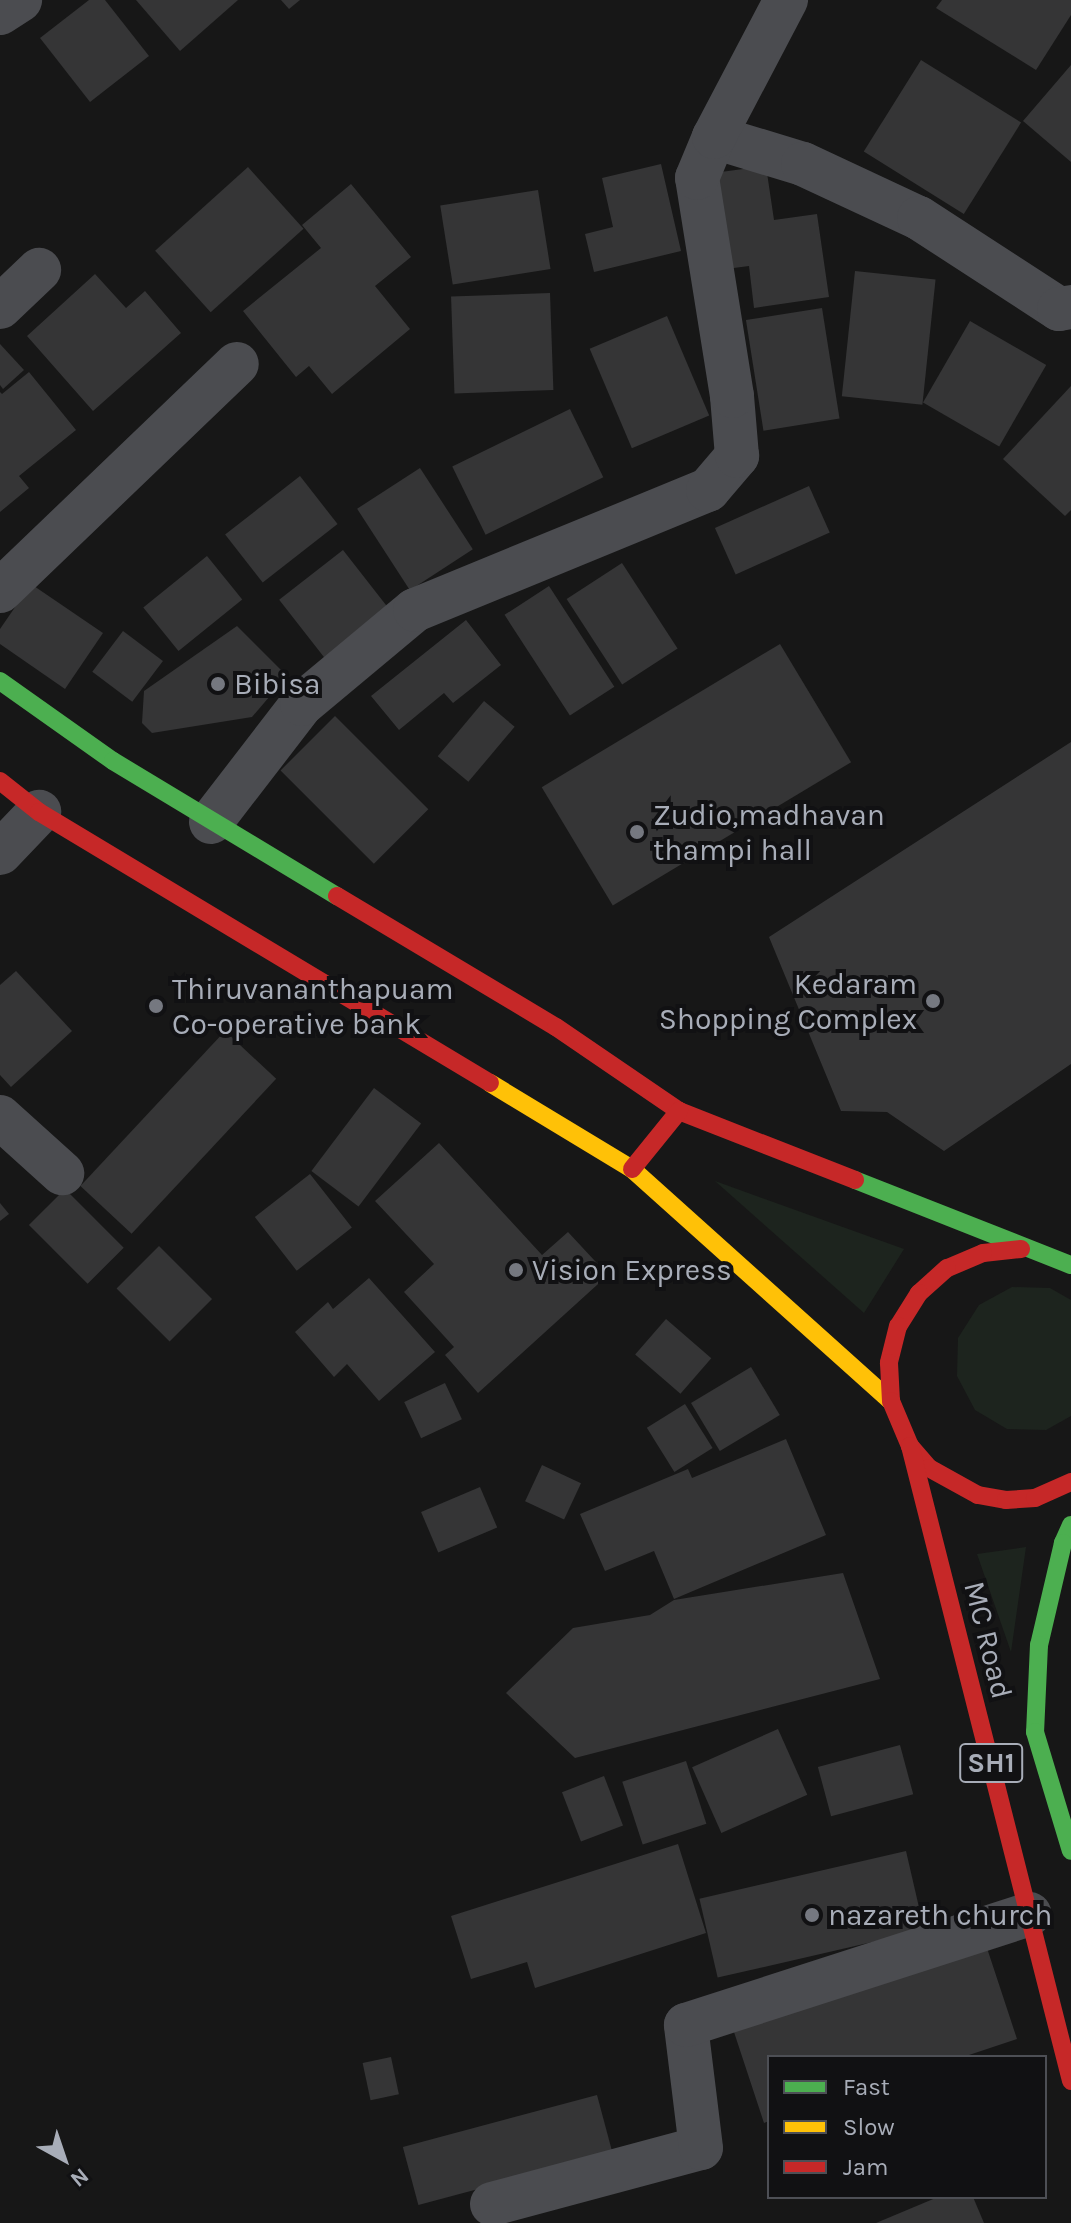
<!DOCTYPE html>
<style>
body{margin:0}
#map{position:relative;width:1071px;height:2223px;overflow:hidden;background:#171717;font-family:Karla,sans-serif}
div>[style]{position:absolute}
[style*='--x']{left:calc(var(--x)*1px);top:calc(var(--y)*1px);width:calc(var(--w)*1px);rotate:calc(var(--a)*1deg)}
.green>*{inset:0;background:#1d241e}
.building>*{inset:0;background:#353536;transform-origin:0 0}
.street>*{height:44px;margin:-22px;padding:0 22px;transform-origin:22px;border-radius:22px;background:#4b4c50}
.fast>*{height:18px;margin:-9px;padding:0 9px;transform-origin:9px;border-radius:9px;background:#4caf50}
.slow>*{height:18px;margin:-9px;padding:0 9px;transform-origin:9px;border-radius:9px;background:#ffc107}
.jam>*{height:18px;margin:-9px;padding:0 9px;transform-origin:9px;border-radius:9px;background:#c62828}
.dots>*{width:22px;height:22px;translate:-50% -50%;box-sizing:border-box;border:4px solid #111113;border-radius:50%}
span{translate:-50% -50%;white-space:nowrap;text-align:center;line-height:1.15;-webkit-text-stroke:8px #111113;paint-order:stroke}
.shield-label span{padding:2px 6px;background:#111113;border:2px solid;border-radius:6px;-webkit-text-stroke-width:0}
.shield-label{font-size:28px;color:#a8adb8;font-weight:700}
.poi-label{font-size:30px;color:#a8adb8}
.left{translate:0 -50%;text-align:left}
.right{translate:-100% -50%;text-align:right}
.street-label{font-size:30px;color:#a8adb8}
.legend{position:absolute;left:767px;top:2055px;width:280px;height:144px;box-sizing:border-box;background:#111113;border:2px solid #4d4f55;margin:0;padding:10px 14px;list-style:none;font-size:24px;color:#a8adb8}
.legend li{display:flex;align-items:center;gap:16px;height:40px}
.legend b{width:40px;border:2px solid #4d4f55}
.north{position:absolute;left:24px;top:2119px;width:80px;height:80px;-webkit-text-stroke:6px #111113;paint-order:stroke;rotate:140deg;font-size:22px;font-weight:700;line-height:32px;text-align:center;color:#a8adb8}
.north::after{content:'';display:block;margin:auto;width:28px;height:36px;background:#a8adb8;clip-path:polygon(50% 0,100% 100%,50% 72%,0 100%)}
</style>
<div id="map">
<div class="green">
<i style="clip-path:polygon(715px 1181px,904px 1249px,864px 1313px)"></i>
<i style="clip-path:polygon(1012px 1287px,1050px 1288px,1071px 1300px,1071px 1416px,1046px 1430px,1007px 1429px,975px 1410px,957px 1376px,958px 1338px,979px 1305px)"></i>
<i style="clip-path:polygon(1026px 1547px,1011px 1652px,977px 1554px)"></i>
</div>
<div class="building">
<i style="clip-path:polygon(89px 0,105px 0,149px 56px,90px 102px,40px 38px)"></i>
<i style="clip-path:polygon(136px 0,238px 0,180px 51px)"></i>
<i style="clip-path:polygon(281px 0,300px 0,289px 9px)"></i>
<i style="clip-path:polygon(942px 0,1071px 0,1071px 15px,1036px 70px,936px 8px)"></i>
<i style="left:921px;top:60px;width:118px;height:108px;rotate:32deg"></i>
<i style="clip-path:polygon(1071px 65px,1071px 162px,1023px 121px)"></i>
<i style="clip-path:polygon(661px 164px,681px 251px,594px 272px,585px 234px,613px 227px,602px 178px)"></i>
<i style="clip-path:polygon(766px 166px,774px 220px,817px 214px,829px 297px,754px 308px,749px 266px,726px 269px,713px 173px)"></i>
<i style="left:248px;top:167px;width:83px;height:125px;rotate:48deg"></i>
<i style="clip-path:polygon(351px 184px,411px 257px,375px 286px,410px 329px,332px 394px,309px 366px,296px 377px,243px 311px,321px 248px,302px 225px)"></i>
<i style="left:538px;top:190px;width:80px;height:99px;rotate:81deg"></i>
<i style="left:855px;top:271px;width:81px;height:126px;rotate:6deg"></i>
<i style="clip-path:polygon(95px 274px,126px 308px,145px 291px,181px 333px,93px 411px,27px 336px)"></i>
<i style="left:550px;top:293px;width:97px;height:99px;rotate:88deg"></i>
<i style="left:822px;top:308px;width:112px;height:77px;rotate:81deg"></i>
<i style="left:667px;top:316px;width:108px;height:84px;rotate:67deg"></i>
<i style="left:970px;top:321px;width:88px;height:94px;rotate:30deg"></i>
<i style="clip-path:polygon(0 344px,24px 370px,3px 389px,0 385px)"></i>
<i style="clip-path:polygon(29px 372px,76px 430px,19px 476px,29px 488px,0 512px,0 392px,2px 394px)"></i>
<i style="clip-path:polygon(1071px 386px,1071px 510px,1065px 516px,1003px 459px)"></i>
<i style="left:570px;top:409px;width:76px;height:131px;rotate:64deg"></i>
<i style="left:420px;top:468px;width:97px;height:75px;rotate:57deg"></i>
<i style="left:300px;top:476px;width:61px;height:95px;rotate:52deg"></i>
<i style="left:809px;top:486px;width:51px;height:103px;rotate:66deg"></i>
<i style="left:343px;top:550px;width:79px;height:81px;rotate:52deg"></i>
<i style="left:207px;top:556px;width:56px;height:82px;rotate:51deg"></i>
<i style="left:622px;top:563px;width:102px;height:66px;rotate:57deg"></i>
<i style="clip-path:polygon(31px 584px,103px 633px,65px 689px,0 644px,0 629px)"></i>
<i style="left:549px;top:586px;width:120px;height:53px;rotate:57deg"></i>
<i style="clip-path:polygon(466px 620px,501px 665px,453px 703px,444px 693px,399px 730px,371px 696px)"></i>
<i style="clip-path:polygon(237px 626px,287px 676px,252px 717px,152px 733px,142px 723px,144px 691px)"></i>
<i style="left:123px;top:631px;width:50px;height:51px;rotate:37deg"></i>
<i style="left:780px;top:644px;width:138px;height:278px;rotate:59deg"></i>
<i style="left:484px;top:701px;width:40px;height:72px;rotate:40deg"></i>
<i style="left:335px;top:716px;width:132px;height:77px;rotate:45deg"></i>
<i style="clip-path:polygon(1071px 742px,1071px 1064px,944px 1151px,887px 1112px,841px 1111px,769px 937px)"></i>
<i style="clip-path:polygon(16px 971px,72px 1031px,11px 1087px,0 1075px,0 985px)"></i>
<i style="left:225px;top:1031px;width:70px;height:212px;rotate:43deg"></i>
<i style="left:374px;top:1088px;width:59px;height:104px;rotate:37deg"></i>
<i style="clip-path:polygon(439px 1143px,542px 1255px,568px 1232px,608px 1275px,478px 1393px,445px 1355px,454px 1347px,404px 1292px,434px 1264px,375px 1201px)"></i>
<i style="left:310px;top:1174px;width:68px;height:70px;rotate:52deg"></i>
<i style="left:65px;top:1189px;width:83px;height:51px;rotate:45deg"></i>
<i style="clip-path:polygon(0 1203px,9px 1214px,0 1221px)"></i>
<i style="left:159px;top:1246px;width:75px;height:60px;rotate:45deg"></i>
<i style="clip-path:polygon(369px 1278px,435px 1352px,379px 1401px,347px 1364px,334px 1377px,295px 1332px,328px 1302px,333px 1309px)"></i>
<i style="left:666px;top:1319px;width:60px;height:47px;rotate:41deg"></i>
<i style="left:751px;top:1367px;width:56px;height:70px;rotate:59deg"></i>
<i style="left:445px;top:1383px;width:40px;height:45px;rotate:65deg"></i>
<i style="left:685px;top:1404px;width:52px;height:45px;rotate:58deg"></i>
<i style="clip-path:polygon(786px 1439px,826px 1535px,674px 1599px,654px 1551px,605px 1571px,580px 1514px,688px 1469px,692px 1478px)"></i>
<i style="left:542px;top:1465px;width:43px;height:40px;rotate:25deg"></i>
<i style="left:480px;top:1487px;width:44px;height:64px;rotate:67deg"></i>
<i style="clip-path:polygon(843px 1573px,880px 1679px,575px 1758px,506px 1693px,573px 1628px,650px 1615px,674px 1600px)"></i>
<i style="left:778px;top:1729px;width:72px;height:94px;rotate:66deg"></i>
<i style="left:900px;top:1745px;width:51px;height:85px;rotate:75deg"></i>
<i style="left:686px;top:1761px;width:66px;height:67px;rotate:72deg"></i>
<i style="left:604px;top:1776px;width:53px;height:45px;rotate:69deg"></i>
<i style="clip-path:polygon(678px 1844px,706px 1933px,535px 1988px,527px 1962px,471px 1979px,451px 1916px)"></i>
<i style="left:906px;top:1851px;width:81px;height:212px;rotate:77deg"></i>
<i style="clip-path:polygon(985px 1942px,1017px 2039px,963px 2057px,769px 2057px,769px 2121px,764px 2123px,732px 2026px)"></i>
<i style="left:391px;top:2057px;width:38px;height:29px;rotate:78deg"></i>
<i style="left:597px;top:2095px;width:60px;height:201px;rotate:75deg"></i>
<i style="clip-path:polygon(938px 2197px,973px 2197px,984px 2223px,876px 2223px)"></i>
</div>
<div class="street">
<i style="--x:0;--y:13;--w:24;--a:-33"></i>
<i style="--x:714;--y:137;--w:93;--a:16.9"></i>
<i style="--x:803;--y:164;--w:128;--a:25"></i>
<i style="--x:919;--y:218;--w:167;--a:33"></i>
<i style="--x:1059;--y:309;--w:12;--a:-9"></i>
<i style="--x:0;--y:307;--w:54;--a:-43.5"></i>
<i style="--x:0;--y:591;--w:328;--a:-43.8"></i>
<i style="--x:211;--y:822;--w:149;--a:-52.4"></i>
<i style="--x:302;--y:704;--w:147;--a:-39.8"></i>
<i style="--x:415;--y:610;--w:317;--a:-22.3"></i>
<i style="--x:708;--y:490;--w:45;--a:-49.5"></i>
<i style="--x:737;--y:456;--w:60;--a:-94.8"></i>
<i style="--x:732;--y:396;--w:221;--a:-99.1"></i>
<i style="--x:697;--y:178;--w:44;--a:-67.5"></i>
<i style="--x:714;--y:137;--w:155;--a:-62.3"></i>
<i style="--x:0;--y:853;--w:57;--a:-46.4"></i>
<i style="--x:0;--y:1117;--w:84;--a:42.1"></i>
<i style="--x:492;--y:2204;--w:216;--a:-15"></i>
<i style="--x:701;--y:2148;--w:124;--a:-97"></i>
<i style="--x:686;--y:2025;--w:361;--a:-17.9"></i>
</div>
<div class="fast">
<i style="--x:0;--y:681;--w:138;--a:35.3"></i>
<i style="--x:113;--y:761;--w:262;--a:31.1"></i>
<i style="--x:855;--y:1180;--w:232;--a:21.5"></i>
<i style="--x:1071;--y:1525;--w:20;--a:114"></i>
<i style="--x:1063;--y:1543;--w:105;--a:103.2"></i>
<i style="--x:1039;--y:1645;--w:87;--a:92.6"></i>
<i style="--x:1035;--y:1732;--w:124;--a:73.2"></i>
</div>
<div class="slow">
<i style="--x:490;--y:1083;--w:166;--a:31.2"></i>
<i style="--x:632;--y:1169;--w:348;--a:41.9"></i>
</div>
<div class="jam">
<i style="--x:0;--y:781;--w:50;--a:38.5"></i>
<i style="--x:39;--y:812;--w:526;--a:31"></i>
<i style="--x:337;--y:896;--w:255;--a:30.9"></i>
<i style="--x:556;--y:1027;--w:149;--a:34.3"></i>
<i style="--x:679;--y:1111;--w:189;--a:21.4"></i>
<i style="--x:632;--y:1169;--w:75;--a:-51"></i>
<i style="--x:1021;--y:1249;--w:38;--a:174"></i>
<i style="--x:983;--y:1253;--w:39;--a:157"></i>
<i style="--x:947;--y:1268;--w:38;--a:138"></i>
<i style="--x:919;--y:1293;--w:39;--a:122"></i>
<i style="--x:898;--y:1326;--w:38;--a:104"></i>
<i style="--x:889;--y:1363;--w:38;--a:87"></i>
<i style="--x:891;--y:1401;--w:49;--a:67.1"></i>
<i style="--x:910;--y:1446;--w:29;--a:49"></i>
<i style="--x:929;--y:1468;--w:56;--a:28.9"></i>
<i style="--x:978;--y:1495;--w:28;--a:10"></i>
<i style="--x:1006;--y:1500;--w:29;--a:-4"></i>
<i style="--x:1035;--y:1498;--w:39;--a:-24"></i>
<i style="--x:910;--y:1446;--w:655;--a:75.77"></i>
</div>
<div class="dots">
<i style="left:218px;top:684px;background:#757880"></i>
<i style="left:637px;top:832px;background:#757880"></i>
<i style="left:933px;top:1001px;background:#757880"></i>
<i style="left:156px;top:1006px;background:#757880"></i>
<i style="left:516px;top:1270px;background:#757880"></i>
<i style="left:812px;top:1915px;background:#757880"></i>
</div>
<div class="shield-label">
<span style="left:991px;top:1763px">SH1</span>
</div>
<div class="poi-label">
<span class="left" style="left:234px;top:684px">Bibisa</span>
<span class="left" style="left:653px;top:832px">Zudio,madhavan<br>thampi hall</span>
<span class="right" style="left:917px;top:1001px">Kedaram<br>Shopping Complex</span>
<span class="left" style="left:172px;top:1006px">Thiruvananthapuam<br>Co-operative bank</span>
<span class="left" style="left:532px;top:1270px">Vision Express</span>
<span class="left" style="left:828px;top:1915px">nazareth church</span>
</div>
<div class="street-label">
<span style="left:988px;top:1640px;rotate:76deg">MC Road</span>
</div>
<ul class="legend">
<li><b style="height:10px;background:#4caf50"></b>Fast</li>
<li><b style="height:10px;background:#ffc107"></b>Slow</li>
<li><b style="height:10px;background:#c62828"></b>Jam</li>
</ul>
<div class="north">N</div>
</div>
